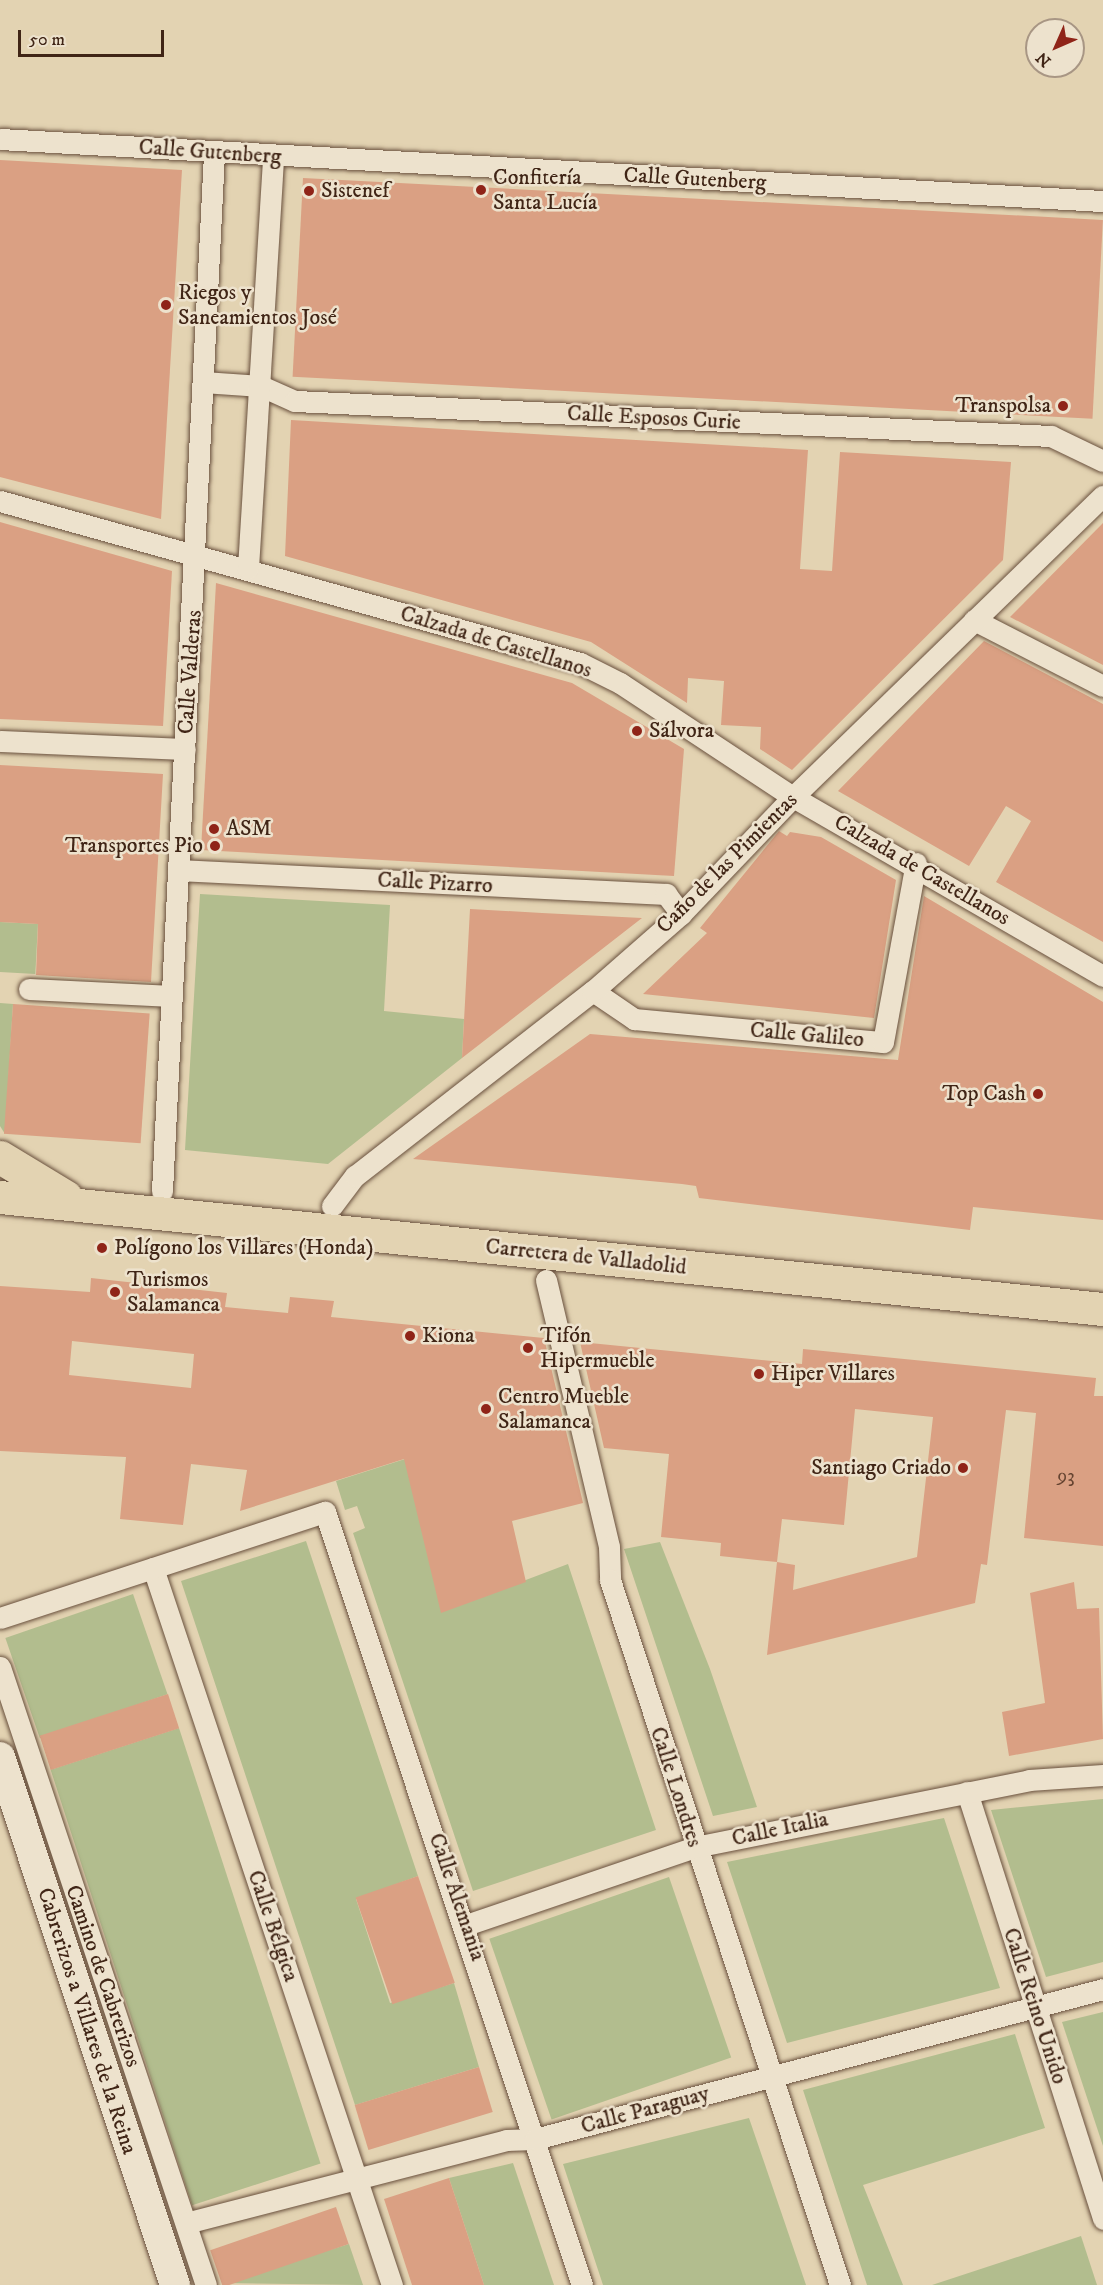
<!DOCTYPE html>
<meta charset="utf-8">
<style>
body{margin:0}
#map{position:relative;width:1103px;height:2285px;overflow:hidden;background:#e3d3b2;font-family:"IM FELL DW Pica",serif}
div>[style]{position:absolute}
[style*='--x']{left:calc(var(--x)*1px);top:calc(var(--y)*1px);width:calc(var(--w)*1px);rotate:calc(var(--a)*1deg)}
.green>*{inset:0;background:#b2bd8e;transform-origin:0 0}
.building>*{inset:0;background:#daa083;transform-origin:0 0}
.roads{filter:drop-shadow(0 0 2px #69503d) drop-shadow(0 0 2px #69503d)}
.street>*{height:21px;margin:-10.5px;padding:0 10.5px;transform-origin:10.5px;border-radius:10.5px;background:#ede2cd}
.secondary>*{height:30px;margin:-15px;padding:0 15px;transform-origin:15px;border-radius:15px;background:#ede2cd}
.highway>*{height:33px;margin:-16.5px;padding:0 16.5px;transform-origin:16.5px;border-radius:16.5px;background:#e3d3b2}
.dots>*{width:16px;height:16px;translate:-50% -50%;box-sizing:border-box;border:3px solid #ede2cd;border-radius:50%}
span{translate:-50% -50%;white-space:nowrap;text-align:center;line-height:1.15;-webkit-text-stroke:5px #ede2cd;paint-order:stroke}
.number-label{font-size:20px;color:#664431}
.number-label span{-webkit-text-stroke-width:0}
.street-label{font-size:22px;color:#402516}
.poi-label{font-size:22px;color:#402516}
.left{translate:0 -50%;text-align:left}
.right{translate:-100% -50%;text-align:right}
.north{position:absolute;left:1025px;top:18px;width:60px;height:60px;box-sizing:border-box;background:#ede2cd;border:2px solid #a89684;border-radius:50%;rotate:225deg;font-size:16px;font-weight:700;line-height:24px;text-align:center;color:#402516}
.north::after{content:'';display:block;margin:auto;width:21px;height:27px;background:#8f2418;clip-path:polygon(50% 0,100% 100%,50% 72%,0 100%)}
.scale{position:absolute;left:18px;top:30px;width:146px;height:27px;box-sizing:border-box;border:3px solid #402516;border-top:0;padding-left:8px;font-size:18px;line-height:21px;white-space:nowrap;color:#402516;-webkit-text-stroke:4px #ede2cd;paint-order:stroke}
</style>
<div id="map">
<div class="green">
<i style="clip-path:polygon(200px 894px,390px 905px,384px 1011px,464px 1019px,462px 1058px,328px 1164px,185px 1150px)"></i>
<i style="left:0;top:922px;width:38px;height:50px;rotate:3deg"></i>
<i style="clip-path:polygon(0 1003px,13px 1004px,5px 1134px,0 1126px)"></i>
<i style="clip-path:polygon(405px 1459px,442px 1612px,568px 1564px,656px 1830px,473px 1891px,353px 1533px,365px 1528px,357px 1506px,345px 1510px,336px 1481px)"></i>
<i style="clip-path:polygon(306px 1541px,418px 1876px,356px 1899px,390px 2003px,454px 1983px,479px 2067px,355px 2105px,181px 1581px)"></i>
<i style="clip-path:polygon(660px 1542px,710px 1669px,757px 1807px,713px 1816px,624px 1549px)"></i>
<i style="left:133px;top:1594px;width:106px;height:135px;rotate:71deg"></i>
<i style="left:179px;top:1728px;width:458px;height:135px;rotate:72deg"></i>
<i style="clip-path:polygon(1103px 1799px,1103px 1962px,1046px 1977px,991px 1810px)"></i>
<i style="clip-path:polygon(944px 1818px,1000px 1988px,787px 2043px,727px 1862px)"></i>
<i style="left:669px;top:1877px;width:191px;height:190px;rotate:71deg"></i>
<i style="clip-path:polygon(1103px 2012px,1103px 2146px,1062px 2022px)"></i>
<i style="clip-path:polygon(1015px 2034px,1045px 2128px,863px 2185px,903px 2285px,867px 2285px,803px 2090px)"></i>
<i style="clip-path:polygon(749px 2118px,806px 2285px,603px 2285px,563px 2164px)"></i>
<i style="clip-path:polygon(513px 2163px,554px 2285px,484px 2285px,449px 2178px)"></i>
<i style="clip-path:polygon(1081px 2236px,1097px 2285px,932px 2285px)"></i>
<i style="clip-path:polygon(349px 2244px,363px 2285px,222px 2283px)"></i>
</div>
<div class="building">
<i style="clip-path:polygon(0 160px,182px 170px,161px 519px,0 477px)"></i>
<i style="left:303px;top:178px;width:801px;height:199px;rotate:3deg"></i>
<i style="clip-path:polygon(291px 420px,808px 450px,800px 569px,832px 571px,840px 452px,1011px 462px,1003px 560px,792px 770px,760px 749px,761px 727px,721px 725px,724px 681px,688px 678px,687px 703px,591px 642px,285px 556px)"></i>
<i style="clip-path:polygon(0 522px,172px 571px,163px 726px,0 719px)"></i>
<i style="clip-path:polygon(1103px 523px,1103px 665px,1010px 617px)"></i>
<i style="clip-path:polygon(216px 583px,572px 683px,684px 749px,674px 876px,201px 850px)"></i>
<i style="clip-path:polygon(984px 641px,1103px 704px,1103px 942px,996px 882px,1031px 821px,1018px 813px,1006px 806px,969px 866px,838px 791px)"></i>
<i style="clip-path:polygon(0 765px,163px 774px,151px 982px,36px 975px,38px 924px,0 922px)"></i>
<i style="clip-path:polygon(779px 831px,787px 836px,790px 832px,821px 837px,896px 880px,874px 1018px,643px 994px,707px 933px,700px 928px)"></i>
<i style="clip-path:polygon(924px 896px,1103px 1002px,1103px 1220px,973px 1207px,970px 1230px,699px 1198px,696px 1186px,682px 1184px,413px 1159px,590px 1034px,898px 1060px)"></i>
<i style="clip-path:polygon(470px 909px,542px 913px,642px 918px,462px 1058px)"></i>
<i style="left:13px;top:1004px;width:137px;height:130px;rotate:4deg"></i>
<i style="clip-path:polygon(evenodd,91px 1278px,227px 1293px,225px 1307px,288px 1313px,290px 1297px,334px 1301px,331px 1317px,544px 1338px,583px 1503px,512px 1521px,526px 1582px,441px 1613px,404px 1459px,240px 1511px,247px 1470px,191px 1464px,183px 1525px,120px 1519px,126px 1457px,0 1451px,0 1286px,90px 1292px,91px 1278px,72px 1341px,194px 1354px,191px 1388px,69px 1375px,72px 1341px)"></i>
<i style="clip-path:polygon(evenodd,580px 1342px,802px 1364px,803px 1349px,1096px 1378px,1094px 1396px,1103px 1396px,1103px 1546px,1024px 1538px,1036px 1413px,1006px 1410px,987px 1565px,981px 1564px,975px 1603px,767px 1655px,777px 1562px,720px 1556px,721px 1543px,661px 1537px,669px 1454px,604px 1448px,580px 1342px,855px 1409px,933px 1417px,917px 1557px,793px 1590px,795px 1565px,777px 1562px,782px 1519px,844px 1525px,855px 1409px)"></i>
<i style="clip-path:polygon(1074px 1582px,1077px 1609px,1099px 1608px,1103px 1739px,1009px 1756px,1002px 1712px,1045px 1703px,1030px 1593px)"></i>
<i style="left:168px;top:1694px;width:36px;height:135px;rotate:72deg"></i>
<i style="left:418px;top:1876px;width:113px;height:66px;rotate:71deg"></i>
<i style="left:479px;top:2067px;width:47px;height:130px;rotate:73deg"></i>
<i style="clip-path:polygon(449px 2178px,484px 2285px,412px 2285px,384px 2199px)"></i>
<i style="left:336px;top:2207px;width:39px;height:133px;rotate:71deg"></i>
</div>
<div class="roads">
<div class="street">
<i style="--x:0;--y:139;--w:1105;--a:3.22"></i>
<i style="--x:203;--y:382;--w:58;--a:3.9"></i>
<i style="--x:261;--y:386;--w:37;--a:24"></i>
<i style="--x:295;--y:401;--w:757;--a:2.65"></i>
<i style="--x:1051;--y:436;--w:58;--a:25.7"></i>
<i style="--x:0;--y:501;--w:602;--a:15.61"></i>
<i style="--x:580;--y:663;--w:45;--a:26.6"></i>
<i style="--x:620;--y:683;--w:207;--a:33.4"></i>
<i style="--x:793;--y:797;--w:358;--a:30"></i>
<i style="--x:248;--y:568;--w:413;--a:-86.5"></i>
<i style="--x:974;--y:620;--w:145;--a:27.1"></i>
<i style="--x:0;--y:741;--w:185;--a:2.5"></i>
<i style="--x:178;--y:870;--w:489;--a:2.8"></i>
<i style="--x:666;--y:894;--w:25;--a:53"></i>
<i style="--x:29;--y:989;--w:143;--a:2.8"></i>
<i style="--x:593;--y:991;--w:50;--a:34.3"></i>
<i style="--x:634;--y:1019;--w:250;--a:5.3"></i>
<i style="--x:883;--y:1042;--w:182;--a:-79.6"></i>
<i style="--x:162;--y:1191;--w:1040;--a:-87.13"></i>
<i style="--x:332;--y:1206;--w:38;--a:-53"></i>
<i style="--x:355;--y:1176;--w:301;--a:-37.9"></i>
<i style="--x:593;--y:991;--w:117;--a:-41.2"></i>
<i style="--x:681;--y:914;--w:162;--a:-46.3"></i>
<i style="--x:793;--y:797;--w:432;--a:-44.2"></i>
<i style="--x:546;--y:1280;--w:274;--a:76.7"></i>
<i style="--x:609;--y:1547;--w:33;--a:88"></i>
<i style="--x:610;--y:1580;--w:742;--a:71.93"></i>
<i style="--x:153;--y:1568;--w:756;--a:71.57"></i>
<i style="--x:0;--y:1618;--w:342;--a:-18.1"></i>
<i style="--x:325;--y:1512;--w:815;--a:71.61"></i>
<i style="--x:0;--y:1667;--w:651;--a:71.57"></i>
<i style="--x:967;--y:1792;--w:448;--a:72.3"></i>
<i style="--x:466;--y:1925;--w:242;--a:-18.8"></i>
<i style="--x:695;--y:1847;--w:341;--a:-11.3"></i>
<i style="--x:1029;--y:1780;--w:74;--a:-3.9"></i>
<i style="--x:186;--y:2223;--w:331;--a:-14.5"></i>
<i style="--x:506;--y:2140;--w:29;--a:-2"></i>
<i style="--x:535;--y:2139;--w:587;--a:-14.79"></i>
</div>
<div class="secondary">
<i style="--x:0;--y:1757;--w:556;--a:71.66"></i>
</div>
<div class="highway">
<i style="--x:0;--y:1157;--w:77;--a:31.2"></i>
<i style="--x:0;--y:1197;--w:1109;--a:5.8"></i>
</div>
</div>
<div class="dots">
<i style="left:481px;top:190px;background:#8f2418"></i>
<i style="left:309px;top:191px;background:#8f2418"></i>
<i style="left:166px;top:305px;background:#8f2418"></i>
<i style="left:1063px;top:406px;background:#8f2418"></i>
<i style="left:637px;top:731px;background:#8f2418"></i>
<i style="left:214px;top:829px;background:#8f2418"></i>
<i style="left:215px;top:846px;background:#8f2418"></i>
<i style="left:1038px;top:1094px;background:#8f2418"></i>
<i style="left:102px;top:1248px;background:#8f2418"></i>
<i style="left:115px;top:1292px;background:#8f2418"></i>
<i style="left:410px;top:1336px;background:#8f2418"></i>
<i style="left:528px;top:1348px;background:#8f2418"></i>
<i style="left:759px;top:1374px;background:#8f2418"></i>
<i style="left:486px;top:1409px;background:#8f2418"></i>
<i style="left:963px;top:1468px;background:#8f2418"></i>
</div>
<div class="number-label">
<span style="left:1066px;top:1476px">93</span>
</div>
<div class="street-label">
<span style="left:210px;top:152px;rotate:4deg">Calle Gutenberg</span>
<span style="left:695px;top:179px;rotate:3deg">Calle Gutenberg</span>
<span style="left:654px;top:418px;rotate:3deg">Calle Esposos Curie</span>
<span style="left:496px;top:642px;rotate:17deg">Calzada de Castellanos</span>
<span style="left:190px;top:672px;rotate:-86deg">Calle Valderas</span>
<span style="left:727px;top:863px;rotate:-45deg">Caño de las Pimientas</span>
<span style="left:922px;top:870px;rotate:30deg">Calzada de Castellanos</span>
<span style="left:435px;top:883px;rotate:3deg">Calle Pizarro</span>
<span style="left:807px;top:1035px;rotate:5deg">Calle Galileo</span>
<span style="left:586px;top:1257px;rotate:6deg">Carretera de Valladolid</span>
<span style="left:676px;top:1787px;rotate:72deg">Calle Londres</span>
<span style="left:780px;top:1829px;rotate:-12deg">Calle Italia</span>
<span style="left:457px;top:1897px;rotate:71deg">Calle Alemania</span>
<span style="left:273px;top:1926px;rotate:71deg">Calle Bélgica</span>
<span style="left:103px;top:1976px;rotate:71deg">Camino de Cabrerizos</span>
<span style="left:1035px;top:2006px;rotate:72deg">Calle Reino Unido</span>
<span style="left:87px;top:2021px;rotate:72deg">Cabrerizos a Villares de la Reina</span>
<span style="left:645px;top:2110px;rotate:-15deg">Calle Paraguay</span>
</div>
<div class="poi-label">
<span class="left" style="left:493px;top:190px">Confitería<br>Santa Lucía</span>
<span class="left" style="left:321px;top:191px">Sistenef</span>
<span class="left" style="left:178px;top:305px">Riegos y<br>Saneamientos José</span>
<span class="right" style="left:1051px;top:406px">Transpolsa</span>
<span class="left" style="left:649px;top:731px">Sálvora</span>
<span class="left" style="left:226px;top:829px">ASM</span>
<span class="right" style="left:203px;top:846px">Transportes Pio</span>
<span class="right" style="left:1026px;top:1094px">Top Cash</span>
<span class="left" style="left:114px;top:1248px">Polígono los Villares (Honda)</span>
<span class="left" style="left:127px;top:1292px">Turismos<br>Salamanca</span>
<span class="left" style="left:540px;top:1348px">Tifón<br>Hipermueble</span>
<span class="left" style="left:422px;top:1336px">Kiona</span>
<span class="left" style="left:771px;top:1374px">Hiper Villares</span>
<span class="left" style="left:498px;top:1409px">Centro Mueble<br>Salamanca</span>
<span class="right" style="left:951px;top:1468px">Santiago Criado</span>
</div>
<div class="north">N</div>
<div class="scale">50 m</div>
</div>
